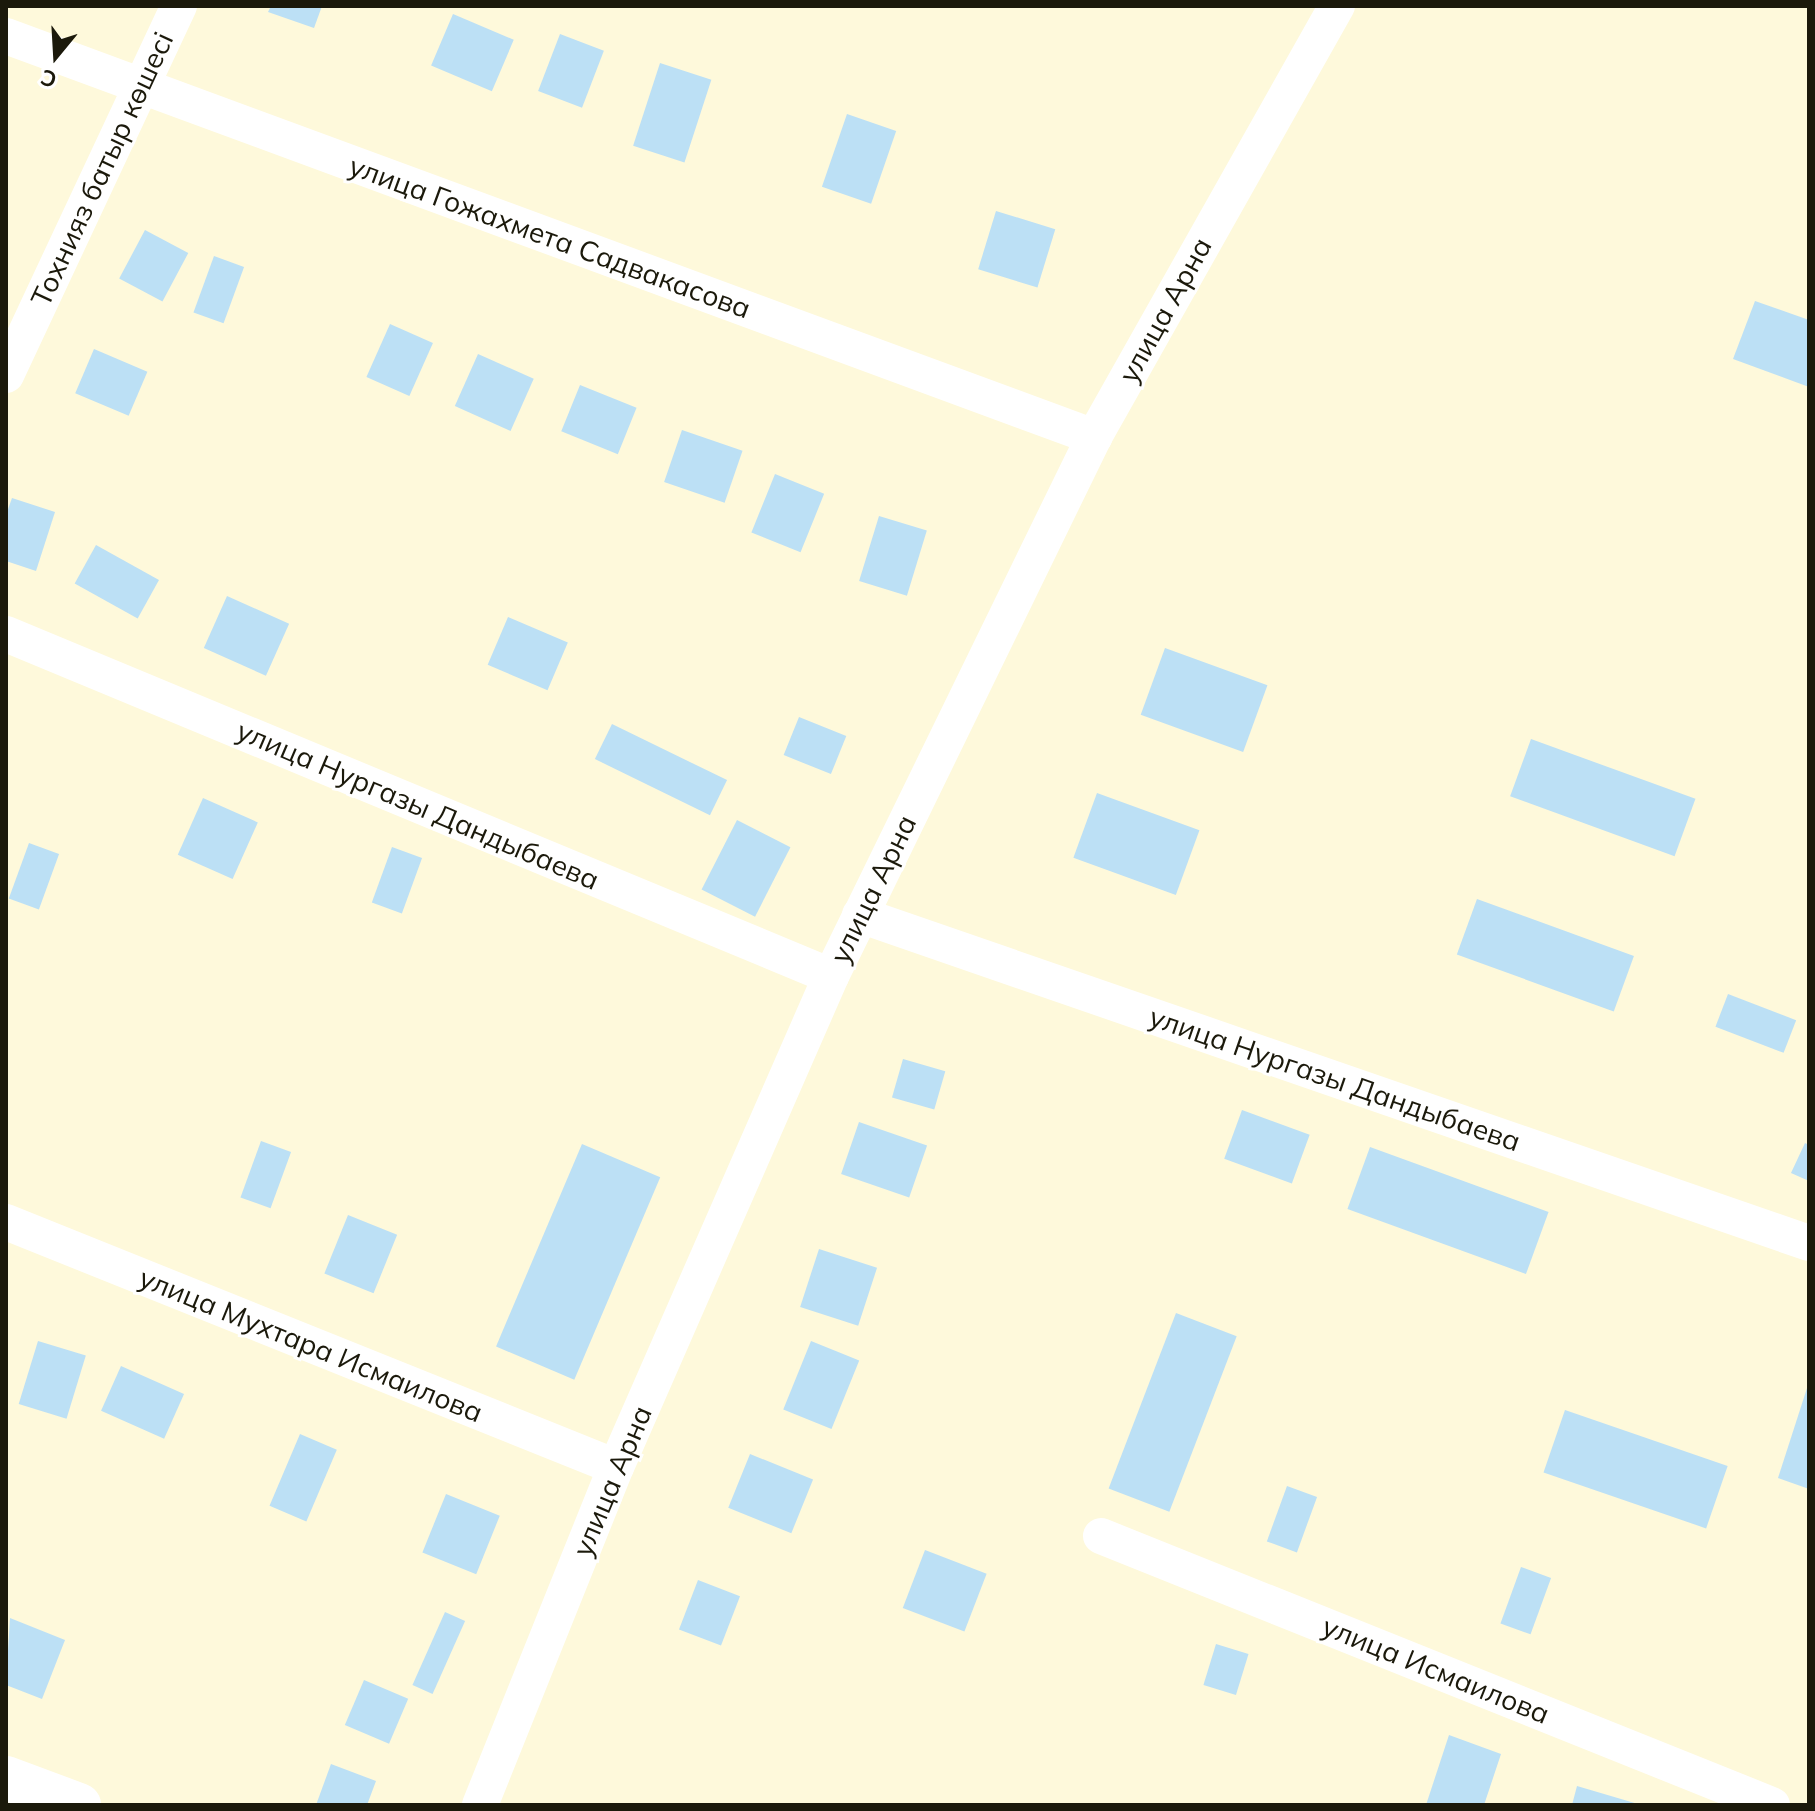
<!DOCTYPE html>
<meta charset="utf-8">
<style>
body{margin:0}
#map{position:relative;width:1815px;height:1811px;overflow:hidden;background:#fef9db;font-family:Mulish,sans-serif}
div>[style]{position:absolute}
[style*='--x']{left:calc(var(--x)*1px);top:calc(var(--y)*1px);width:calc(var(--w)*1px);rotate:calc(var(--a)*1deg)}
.building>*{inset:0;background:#bce0f5;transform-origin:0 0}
.street>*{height:36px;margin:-18px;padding:0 18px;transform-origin:18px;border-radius:18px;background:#fff}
.secondary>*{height:44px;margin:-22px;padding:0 22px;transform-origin:22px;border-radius:22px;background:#fff}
span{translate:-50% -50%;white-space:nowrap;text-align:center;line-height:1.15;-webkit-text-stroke:6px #fff;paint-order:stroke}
.street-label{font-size:28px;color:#1b190b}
.frame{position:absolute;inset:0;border:8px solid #1b190b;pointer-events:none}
.north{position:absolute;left:16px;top:16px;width:80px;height:80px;-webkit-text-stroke:6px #fff;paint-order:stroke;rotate:198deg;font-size:22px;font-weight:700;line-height:32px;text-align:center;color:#1b190b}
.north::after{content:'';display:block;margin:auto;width:28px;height:36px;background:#1b190b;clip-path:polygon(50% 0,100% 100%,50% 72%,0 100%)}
</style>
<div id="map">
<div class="building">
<i style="clip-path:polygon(271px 6px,322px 6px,314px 28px,268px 12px)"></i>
<i style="left:453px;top:14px;width:66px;height:56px;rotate:23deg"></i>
<i style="left:560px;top:34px;width:47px;height:61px;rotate:21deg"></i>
<i style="left:660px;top:63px;width:54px;height:87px;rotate:18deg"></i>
<i style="left:847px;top:114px;width:52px;height:77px;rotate:19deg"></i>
<i style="left:996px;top:211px;width:62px;height:61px;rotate:17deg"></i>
<i style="left:145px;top:230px;width:49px;height:55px;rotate:28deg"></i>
<i style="left:214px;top:256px;width:32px;height:60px;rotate:20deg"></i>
<i style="clip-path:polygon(1755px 301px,1809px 320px,1809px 387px,1733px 359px)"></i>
<i style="left:390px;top:324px;width:47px;height:58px;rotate:24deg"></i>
<i style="left:94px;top:349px;width:58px;height:48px;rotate:23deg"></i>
<i style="left:478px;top:354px;width:61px;height:57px;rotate:24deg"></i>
<i style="left:580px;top:385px;width:61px;height:50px;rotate:22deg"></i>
<i style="left:682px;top:430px;width:64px;height:55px;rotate:19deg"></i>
<i style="left:775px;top:474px;width:53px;height:63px;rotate:22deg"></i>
<i style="clip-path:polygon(12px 498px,55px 512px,36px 571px,6px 561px,6px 515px)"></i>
<i style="left:879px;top:516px;width:50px;height:68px;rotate:17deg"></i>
<i style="left:96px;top:545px;width:72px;height:44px;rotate:29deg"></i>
<i style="left:227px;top:596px;width:68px;height:57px;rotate:24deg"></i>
<i style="left:508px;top:617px;width:65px;height:52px;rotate:23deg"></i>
<i style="left:1165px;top:648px;width:109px;height:71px;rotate:20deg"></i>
<i style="left:799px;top:717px;width:51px;height:41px;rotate:22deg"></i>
<i style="left:612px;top:724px;width:128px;height:39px;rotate:26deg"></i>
<i style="left:1531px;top:739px;width:175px;height:61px;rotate:20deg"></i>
<i style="left:1097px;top:793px;width:109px;height:69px;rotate:20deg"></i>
<i style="left:203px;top:798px;width:60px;height:62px;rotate:24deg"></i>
<i style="left:737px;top:820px;width:60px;height:78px;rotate:27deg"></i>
<i style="left:29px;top:843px;width:32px;height:59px;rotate:20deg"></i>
<i style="left:392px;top:847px;width:32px;height:59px;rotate:20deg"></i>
<i style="left:1477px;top:899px;width:167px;height:59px;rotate:20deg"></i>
<i style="left:1728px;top:994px;width:73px;height:35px;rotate:21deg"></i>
<i style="left:903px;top:1059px;width:44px;height:40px;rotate:16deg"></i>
<i style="left:1242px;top:1110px;width:72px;height:52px;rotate:20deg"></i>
<i style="left:859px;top:1122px;width:72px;height:55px;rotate:19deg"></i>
<i style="left:261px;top:1141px;width:32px;height:60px;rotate:20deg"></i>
<i style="clip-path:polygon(1805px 1143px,1809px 1145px,1809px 1181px,1791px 1173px)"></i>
<i style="left:582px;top:1144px;width:85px;height:220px;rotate:23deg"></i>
<i style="left:1370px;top:1147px;width:190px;height:66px;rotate:20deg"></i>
<i style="left:348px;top:1215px;width:53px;height:63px;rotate:22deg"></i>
<i style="left:819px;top:1249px;width:61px;height:61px;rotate:18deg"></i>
<i style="left:1176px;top:1313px;width:65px;height:188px;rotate:21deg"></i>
<i style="left:38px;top:1341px;width:50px;height:66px;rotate:17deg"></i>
<i style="left:811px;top:1341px;width:52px;height:74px;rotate:22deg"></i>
<i style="left:121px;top:1366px;width:69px;height:49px;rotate:24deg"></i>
<i style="clip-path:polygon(1808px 1385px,1809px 1385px,1809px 1489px,1778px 1478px)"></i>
<i style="left:1565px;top:1410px;width:172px;height:66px;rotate:19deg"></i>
<i style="left:300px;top:1434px;width:40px;height:78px;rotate:23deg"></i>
<i style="left:750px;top:1454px;width:68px;height:58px;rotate:22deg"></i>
<i style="left:1287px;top:1486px;width:32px;height:59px;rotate:20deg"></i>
<i style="left:446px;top:1494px;width:58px;height:63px;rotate:22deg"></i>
<i style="left:925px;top:1550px;width:66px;height:62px;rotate:21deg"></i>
<i style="left:1521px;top:1567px;width:32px;height:60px;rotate:20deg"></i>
<i style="left:698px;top:1580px;width:45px;height:53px;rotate:21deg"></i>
<i style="left:445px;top:1612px;width:22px;height:80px;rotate:24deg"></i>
<i style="clip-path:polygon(10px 1618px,65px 1640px,42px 1699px,6px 1685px)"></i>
<i style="left:1216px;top:1644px;width:34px;height:43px;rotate:17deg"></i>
<i style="left:364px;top:1680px;width:48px;height:49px;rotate:23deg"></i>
<i style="clip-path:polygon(1449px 1735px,1501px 1754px,1484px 1805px,1426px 1805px)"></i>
<i style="clip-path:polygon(331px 1764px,376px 1781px,367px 1805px,316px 1805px)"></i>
<i style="clip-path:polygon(1577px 1786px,1638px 1804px,1638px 1805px,1572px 1805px)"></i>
</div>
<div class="street">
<i style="--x:6;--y:36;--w:1160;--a:20.23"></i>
<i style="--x:6;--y:375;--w:408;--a:-64.9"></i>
<i style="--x:6;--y:634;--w:893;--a:22.52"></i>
<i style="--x:860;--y:915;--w:1004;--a:19.07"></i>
<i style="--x:6;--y:1222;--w:657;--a:21.88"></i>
<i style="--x:1101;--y:1536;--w:723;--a:21.85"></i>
<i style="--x:480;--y:1805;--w:364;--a:-68.1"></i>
<i style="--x:616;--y:1467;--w:536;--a:-66.35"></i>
<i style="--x:831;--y:976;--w:600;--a:-63.99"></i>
<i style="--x:1094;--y:437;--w:495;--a:-60.6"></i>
</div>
<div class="secondary">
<i style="--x:6;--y:1778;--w:78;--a:20.3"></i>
</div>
<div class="street-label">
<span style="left:102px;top:169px;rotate:-65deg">Тохнияз батыр көшесі</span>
<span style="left:550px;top:237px;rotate:20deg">улица Гожахмета Садвакасова</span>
<span style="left:1165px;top:310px;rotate:-61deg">улица Арна</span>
<span style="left:418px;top:805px;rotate:23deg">улица Нургазы Дандыбаева</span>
<span style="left:873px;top:889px;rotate:-64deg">улица Арна</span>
<span style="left:1335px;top:1079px;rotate:19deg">улица Нургазы Дандыбаева</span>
<span style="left:311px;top:1345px;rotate:22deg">улица Мухтара Исмаилова</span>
<span style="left:612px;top:1481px;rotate:-67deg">улица Арна</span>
<span style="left:1436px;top:1670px;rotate:22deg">улица Исмаилова</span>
</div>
<div class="frame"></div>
<div class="north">С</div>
</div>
